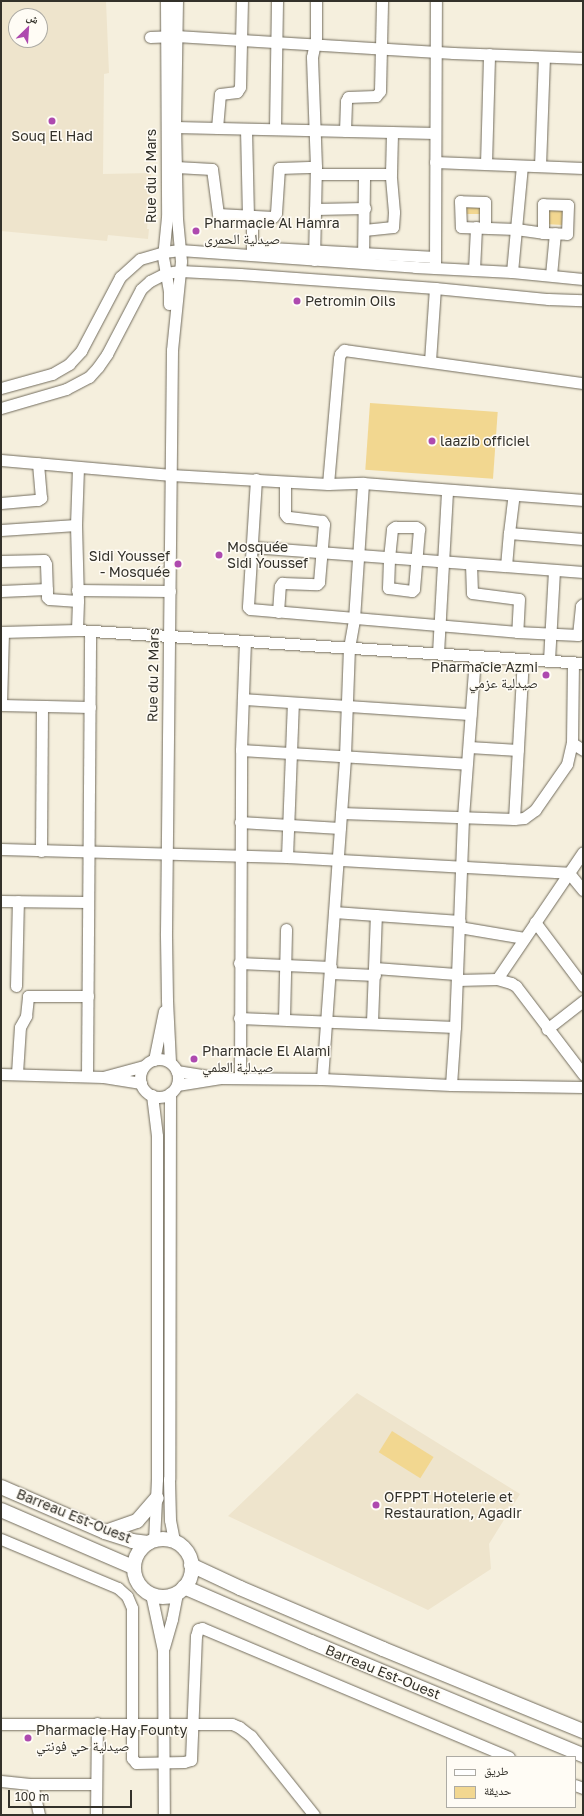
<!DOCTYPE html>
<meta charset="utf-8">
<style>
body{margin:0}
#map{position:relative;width:584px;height:1816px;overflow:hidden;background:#f5efdd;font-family:"Golos Text","Noto Naskh Arabic",sans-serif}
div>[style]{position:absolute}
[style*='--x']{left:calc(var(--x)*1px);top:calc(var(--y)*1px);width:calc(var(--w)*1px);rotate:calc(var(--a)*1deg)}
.built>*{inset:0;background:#eee4cc}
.green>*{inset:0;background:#f2d790;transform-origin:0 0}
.roads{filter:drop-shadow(0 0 1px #726c5d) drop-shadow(0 0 1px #726c5d)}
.minor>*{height:11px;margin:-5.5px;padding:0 5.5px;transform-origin:5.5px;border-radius:5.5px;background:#fff}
.minor>.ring{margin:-5.5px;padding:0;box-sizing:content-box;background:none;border:11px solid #fff;border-radius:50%}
.major>*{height:14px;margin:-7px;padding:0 7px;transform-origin:7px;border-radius:7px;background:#fff}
.major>.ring{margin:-7px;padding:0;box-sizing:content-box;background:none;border:14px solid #fff;border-radius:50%}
.dots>*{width:11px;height:11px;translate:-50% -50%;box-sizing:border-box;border:2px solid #fffcf5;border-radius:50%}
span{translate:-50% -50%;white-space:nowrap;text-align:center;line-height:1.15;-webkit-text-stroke:3px #fffcf5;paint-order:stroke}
.poi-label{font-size:14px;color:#33312a}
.left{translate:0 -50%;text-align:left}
.right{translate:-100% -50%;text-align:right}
.street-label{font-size:14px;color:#33312a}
.frame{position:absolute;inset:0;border:2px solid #33312a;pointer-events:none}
.legend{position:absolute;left:446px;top:1756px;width:130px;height:52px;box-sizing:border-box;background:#fffcf5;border:1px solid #adaba4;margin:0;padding:5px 7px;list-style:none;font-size:12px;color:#33312a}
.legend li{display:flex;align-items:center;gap:8px;height:20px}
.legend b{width:20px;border:1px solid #adaba4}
.north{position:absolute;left:8px;top:8px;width:40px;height:40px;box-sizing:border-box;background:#fffcf5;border:1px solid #adaba4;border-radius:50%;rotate:25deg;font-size:11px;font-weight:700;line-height:16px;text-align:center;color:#33312a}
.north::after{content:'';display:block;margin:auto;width:14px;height:18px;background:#ae4aaf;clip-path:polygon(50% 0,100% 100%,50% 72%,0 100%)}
.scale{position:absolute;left:8px;top:1790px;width:124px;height:18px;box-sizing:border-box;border:2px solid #33312a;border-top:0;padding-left:5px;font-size:12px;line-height:14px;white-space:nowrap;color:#33312a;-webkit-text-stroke:3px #fffcf5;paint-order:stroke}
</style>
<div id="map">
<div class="built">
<i style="clip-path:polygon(evenodd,1px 1px,106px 1px,109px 73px,104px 74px,103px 174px,151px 173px,151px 181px,148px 181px,147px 194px,150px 195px,147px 229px,149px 229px,148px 239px,108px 235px,107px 241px,1px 231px,1px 1px,16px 16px,40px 16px,40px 40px,16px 40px,16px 16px)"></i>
<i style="clip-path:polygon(357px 1393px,520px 1494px,489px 1544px,491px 1569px,428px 1610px,228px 1516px)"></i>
</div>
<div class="green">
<i style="left:463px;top:202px;width:20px;height:12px"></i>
<i style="left:544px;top:206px;width:21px;height:18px;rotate:3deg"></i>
<i style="left:370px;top:403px;width:128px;height:67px;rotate:4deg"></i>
<i style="left:392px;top:1431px;width:49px;height:25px;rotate:32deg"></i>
</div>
<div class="roads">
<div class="minor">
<i style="--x:166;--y:1;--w:216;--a:89.7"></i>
<i style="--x:167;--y:217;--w:40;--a:95.7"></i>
<i style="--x:163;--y:257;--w:34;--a:80"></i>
<i style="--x:169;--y:290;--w:14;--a:90"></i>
<i style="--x:150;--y:37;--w:26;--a:-2"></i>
<i style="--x:176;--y:36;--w:278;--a:3.5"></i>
<i style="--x:453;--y:53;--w:130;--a:2.2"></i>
<i style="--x:175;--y:127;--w:260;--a:1.3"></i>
<i style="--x:217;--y:128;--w:34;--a:-85"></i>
<i style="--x:220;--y:94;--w:17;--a:-7"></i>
<i style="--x:237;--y:92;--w:6;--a:-59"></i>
<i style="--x:240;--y:87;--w:86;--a:-88.7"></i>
<i style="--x:246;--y:129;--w:87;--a:88.7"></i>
<i style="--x:275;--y:129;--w:128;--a:-89.1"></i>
<i style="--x:345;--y:131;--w:30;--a:-88"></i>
<i style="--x:346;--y:101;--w:4;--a:-63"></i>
<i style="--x:348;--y:97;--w:28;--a:-2"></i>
<i style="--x:376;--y:96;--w:6;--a:-51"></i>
<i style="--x:380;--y:91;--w:90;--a:-88.7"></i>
<i style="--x:435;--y:162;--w:148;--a:2.3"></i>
<i style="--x:486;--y:164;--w:110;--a:-88.4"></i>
<i style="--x:540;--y:166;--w:109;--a:-87.9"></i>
<i style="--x:176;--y:167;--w:36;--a:3"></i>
<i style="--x:212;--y:169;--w:45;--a:82.4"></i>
<i style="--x:218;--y:214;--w:55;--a:3.1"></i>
<i style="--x:273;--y:217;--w:5;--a:-53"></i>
<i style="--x:276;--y:213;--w:45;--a:-86.2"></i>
<i style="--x:279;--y:168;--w:37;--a:-2"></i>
<i style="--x:316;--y:174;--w:48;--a:0"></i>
<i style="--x:315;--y:209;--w:50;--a:-1.1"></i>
<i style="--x:485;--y:227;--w:25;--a:-90"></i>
<i style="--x:485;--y:202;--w:25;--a:-178"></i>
<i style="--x:460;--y:201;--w:26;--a:88"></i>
<i style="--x:461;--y:227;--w:55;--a:2.1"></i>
<i style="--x:516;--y:229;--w:63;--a:-84.6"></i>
<i style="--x:364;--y:230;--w:29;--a:-6"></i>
<i style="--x:393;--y:227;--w:15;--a:-86"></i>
<i style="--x:394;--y:212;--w:38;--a:-95"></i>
<i style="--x:252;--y:247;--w:183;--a:3.1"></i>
<i style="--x:252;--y:253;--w:37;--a:-90"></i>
<i style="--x:314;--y:260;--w:93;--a:-88.8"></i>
<i style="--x:316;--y:167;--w:110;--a:-92.1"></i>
<i style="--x:312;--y:57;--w:19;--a:-78"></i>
<i style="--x:316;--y:38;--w:37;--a:-90"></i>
<i style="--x:363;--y:261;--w:87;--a:-89.3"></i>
<i style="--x:364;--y:174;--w:27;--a:0"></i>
<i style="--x:391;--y:174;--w:42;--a:-88.6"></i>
<i style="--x:435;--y:268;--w:267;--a:-89.8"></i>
<i style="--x:474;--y:270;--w:43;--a:-87.3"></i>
<i style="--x:512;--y:272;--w:43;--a:-84.7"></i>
<i style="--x:516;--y:229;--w:27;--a:8"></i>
<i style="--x:543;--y:233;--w:24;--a:2"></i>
<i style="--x:567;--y:234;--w:29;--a:-88"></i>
<i style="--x:568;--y:205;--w:25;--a:-178"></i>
<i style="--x:543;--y:204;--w:29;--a:90"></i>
<i style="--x:551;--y:275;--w:42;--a:-84.6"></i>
<i style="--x:430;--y:361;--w:73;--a:-86.1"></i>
<i style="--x:1;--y:388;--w:53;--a:-15.4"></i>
<i style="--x:52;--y:374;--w:20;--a:-30"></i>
<i style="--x:69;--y:364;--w:18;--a:-47"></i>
<i style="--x:81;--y:351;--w:84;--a:-62.2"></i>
<i style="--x:120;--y:277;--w:27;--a:-42"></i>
<i style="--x:140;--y:259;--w:25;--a:-16"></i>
<i style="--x:164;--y:252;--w:16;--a:-7"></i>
<i style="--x:180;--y:250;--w:236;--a:4.1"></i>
<i style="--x:415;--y:267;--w:97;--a:3"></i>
<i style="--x:512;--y:272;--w:71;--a:5.6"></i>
<i style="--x:1;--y:408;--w:68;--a:-16.3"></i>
<i style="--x:66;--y:389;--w:26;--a:-28"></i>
<i style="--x:89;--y:377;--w:13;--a:-48"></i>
<i style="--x:98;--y:367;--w:16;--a:-55"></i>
<i style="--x:107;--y:354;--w:73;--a:-62.4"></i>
<i style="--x:141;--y:289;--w:12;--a:-42"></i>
<i style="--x:150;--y:281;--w:18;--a:-27"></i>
<i style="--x:166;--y:273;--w:14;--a:-8"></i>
<i style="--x:180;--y:271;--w:60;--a:2.9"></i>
<i style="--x:240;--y:274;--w:196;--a:4.1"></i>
<i style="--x:435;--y:288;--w:114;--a:5.6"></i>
<i style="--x:548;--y:299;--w:35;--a:2"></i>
<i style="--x:1;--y:460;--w:171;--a:5"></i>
<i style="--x:171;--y:475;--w:157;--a:3.3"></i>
<i style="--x:328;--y:484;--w:35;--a:-2"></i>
<i style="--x:363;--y:483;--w:221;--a:4.4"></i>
<i style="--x:256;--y:479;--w:128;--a:93.6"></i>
<i style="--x:248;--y:607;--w:3;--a:45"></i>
<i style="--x:250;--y:609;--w:268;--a:4.9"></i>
<i style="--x:517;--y:632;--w:61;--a:2.8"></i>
<i style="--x:578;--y:635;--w:29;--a:-84"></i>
<i style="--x:581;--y:606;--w:3;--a:-45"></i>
<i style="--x:328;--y:484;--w:126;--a:-85"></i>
<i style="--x:339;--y:358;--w:4;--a:-76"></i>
<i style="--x:340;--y:354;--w:6;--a:-45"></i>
<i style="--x:344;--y:350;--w:241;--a:7.9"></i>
<i style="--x:1;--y:503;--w:37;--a:-5"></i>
<i style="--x:38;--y:500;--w:4;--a:-34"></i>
<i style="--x:41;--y:498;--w:35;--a:-95"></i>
<i style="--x:395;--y:527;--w:21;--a:0"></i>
<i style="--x:416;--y:527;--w:4;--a:34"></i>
<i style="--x:419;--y:529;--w:60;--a:94.8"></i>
<i style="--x:414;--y:589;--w:3;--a:135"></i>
<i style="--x:412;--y:591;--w:24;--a:-173"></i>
<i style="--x:388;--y:588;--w:30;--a:-88"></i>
<i style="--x:389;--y:558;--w:29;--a:-84"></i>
<i style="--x:392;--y:529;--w:4;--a:-34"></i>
<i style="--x:1;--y:530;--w:75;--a:-3.8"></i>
<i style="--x:509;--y:533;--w:38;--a:-83"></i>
<i style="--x:252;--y:547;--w:332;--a:4.3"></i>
<i style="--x:1;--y:561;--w:43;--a:-1.3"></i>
<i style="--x:44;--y:560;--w:4;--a:63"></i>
<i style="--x:46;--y:564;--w:33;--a:88"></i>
<i style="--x:47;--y:597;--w:3;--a:45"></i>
<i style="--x:49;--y:599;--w:29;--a:4"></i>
<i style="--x:78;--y:601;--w:29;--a:92"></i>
<i style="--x:471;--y:564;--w:29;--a:88"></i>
<i style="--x:472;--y:593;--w:47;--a:7.3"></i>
<i style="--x:519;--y:599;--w:33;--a:93"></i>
<i style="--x:506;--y:566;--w:33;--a:-85"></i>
<i style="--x:509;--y:533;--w:74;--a:4.6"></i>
<i style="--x:77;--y:590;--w:93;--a:0.6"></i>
<i style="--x:1;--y:591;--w:46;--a:-2.5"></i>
<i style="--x:78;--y:601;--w:76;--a:-91.5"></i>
<i style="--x:76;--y:525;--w:58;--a:-88"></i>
<i style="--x:278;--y:612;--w:26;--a:-86"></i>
<i style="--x:280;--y:586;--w:4;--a:-56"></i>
<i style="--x:282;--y:583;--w:35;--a:2"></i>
<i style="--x:317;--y:584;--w:3;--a:-45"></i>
<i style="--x:319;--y:582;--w:58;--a:-85.1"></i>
<i style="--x:324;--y:524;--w:4;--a:-124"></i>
<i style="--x:322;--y:521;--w:35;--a:-173"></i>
<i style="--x:287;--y:517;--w:4;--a:-124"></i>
<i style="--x:285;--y:514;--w:32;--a:-90"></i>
<i style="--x:1;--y:632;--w:76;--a:-1.5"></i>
<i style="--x:77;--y:630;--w:507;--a:3.73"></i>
<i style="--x:438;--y:653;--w:163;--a:-86.8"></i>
<i style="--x:549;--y:660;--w:90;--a:-86.8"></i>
<i style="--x:573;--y:662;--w:81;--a:90.7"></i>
<i style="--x:572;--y:743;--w:13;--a:32"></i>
<i style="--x:243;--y:699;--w:228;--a:3.8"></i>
<i style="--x:1;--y:704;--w:72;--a:-88.4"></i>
<i style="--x:1;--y:705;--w:89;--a:1.3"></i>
<i style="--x:469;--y:747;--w:49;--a:3.5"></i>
<i style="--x:241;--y:750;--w:226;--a:3.5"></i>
<i style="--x:341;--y:813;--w:173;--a:2"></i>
<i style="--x:514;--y:819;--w:10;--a:-6"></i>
<i style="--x:524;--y:818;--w:14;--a:-36"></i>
<i style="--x:535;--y:810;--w:56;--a:-55.2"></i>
<i style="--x:567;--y:764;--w:22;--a:-77"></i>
<i style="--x:514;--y:819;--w:160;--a:-86.8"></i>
<i style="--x:240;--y:822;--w:100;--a:3.4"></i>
<i style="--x:1;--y:849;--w:286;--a:1.6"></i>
<i style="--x:287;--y:857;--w:282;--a:3.2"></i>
<i style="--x:569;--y:873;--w:22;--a:51"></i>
<i style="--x:41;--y:851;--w:145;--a:-89.6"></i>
<i style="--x:287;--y:857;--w:154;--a:-87.8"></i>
<i style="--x:1;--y:901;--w:87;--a:0.7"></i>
<i style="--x:334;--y:912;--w:126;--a:4.1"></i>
<i style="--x:535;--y:922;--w:80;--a:53.1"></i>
<i style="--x:459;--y:927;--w:66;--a:9.6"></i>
<i style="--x:239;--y:963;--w:92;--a:2.5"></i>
<i style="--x:375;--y:968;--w:81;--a:4.2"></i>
<i style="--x:331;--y:973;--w:44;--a:2.6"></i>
<i style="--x:497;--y:979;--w:153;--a:-55.9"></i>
<i style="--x:457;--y:980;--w:40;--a:-1.4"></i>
<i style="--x:497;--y:979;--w:15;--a:16"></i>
<i style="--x:511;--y:983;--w:6;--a:31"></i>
<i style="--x:516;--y:986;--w:111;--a:52.7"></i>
<i style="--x:16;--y:986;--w:85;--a:-88.7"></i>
<i style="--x:239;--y:1018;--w:216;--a:2.4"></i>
<i style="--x:284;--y:1019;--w:90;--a:-88.7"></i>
<i style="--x:372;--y:1022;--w:107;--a:-87.9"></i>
<i style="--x:547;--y:1029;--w:46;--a:-37.9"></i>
<i class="ring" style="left:140px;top:1059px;width:27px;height:27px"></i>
<i style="--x:154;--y:1060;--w:50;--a:-78.5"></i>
<i style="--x:170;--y:1062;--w:62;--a:-92.8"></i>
<i style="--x:167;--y:1000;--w:67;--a:-90.9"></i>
<i style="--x:166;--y:933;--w:583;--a:-89.41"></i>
<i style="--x:172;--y:350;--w:89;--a:-84.2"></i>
<i style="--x:181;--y:261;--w:42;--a:-95.4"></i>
<i style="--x:177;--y:219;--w:92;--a:-91.2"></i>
<i style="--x:175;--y:127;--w:126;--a:-89.1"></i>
<i style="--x:17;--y:1073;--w:46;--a:-86.3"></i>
<i style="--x:20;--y:1027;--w:13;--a:-61"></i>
<i style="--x:26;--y:1016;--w:20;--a:-84"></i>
<i style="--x:28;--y:996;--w:60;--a:0"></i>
<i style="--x:1;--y:1074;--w:102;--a:1.7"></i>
<i style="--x:87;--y:1076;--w:444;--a:-89.6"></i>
<i style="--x:220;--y:1078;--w:102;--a:0.6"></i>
<i style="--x:322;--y:1079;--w:129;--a:2.7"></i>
<i style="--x:451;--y:1085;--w:132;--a:0.9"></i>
<i style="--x:240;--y:1078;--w:328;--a:-89.8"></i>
<i style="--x:241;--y:750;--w:109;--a:-87.9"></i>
<i style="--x:322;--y:1079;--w:324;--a:-85.9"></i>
<i style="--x:345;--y:756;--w:108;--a:-87.9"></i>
<i style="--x:349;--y:648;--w:29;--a:-80"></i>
<i style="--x:354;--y:619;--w:136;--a:-86.2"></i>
<i style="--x:141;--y:1083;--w:38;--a:-171"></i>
<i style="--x:103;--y:1077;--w:42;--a:-15"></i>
<i style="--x:177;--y:1085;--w:44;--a:-9.2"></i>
<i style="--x:220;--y:1078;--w:44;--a:-170.8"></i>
<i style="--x:451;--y:1085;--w:58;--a:-86.1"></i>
<i style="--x:455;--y:1027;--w:210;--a:-87.8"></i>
<i style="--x:463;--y:817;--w:161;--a:-85.7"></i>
<i style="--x:170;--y:1093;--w:386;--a:90.1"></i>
<i style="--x:169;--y:1479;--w:41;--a:88.6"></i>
<i style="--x:170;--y:1520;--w:21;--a:79"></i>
<i style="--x:152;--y:1095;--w:41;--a:83"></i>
<i style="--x:157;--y:1136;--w:343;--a:90"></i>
<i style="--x:157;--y:1479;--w:61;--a:92.8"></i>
<i style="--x:1;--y:1539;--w:127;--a:22.7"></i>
<i style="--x:118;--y:1588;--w:12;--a:42"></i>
<i style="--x:127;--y:1596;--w:13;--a:67"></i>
<i style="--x:132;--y:1608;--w:150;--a:90"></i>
<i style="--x:132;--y:1758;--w:6;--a:51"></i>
<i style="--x:136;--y:1763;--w:48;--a:-1.2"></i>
<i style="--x:184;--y:1762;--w:7;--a:-16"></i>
<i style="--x:191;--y:1760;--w:124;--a:-87.7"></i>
<i style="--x:196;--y:1636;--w:7;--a:-74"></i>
<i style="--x:198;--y:1629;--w:4;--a:-14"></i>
<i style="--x:202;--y:1628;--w:333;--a:22.8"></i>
<i style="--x:151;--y:1594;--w:57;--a:77.9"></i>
<i style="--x:163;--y:1650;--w:165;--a:89.7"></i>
<i style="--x:164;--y:1647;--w:29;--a:-74"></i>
<i style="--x:172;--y:1619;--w:26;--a:-79"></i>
<i style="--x:1;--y:1724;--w:231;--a:0"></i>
<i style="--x:232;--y:1724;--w:8;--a:23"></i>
<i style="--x:239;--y:1727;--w:15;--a:37"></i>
<i style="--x:251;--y:1736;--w:101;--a:51.4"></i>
<i style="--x:1;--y:1781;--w:31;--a:6"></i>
<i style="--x:32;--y:1784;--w:64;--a:0"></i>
<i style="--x:32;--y:1784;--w:32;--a:77"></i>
<i style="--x:575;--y:1785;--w:9;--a:21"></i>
<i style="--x:96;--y:1815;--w:92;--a:-89.4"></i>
</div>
<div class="major">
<i style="--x:1;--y:1487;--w:113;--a:23.4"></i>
<i style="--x:105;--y:1532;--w:28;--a:18"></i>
<i style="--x:132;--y:1541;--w:16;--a:7"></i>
<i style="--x:1;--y:1510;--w:144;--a:23.4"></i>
<i style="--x:105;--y:1532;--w:34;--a:-19"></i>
<i style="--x:137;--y:1521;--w:30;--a:-49"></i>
<i class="ring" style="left:134px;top:1539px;width:44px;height:44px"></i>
<i style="--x:191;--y:1565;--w:54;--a:25.1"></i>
<i style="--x:240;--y:1588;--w:155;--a:23.1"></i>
<i style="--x:383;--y:1649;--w:216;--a:22.3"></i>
<i style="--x:184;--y:1587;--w:138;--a:23.4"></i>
<i style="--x:311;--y:1642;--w:295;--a:22.6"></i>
</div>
</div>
<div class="dots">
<i style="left:52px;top:121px;background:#ae4aaf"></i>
<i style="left:196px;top:231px;background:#ae4aaf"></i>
<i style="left:297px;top:301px;background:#ae4aaf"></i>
<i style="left:432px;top:441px;background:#ae4aaf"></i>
<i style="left:219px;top:555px;background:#ae4aaf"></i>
<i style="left:178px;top:564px;background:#ae4aaf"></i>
<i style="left:546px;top:675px;background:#ae4aaf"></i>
<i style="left:194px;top:1059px;background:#ae4aaf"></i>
<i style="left:376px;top:1505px;background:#ae4aaf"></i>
<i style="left:28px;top:1738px;background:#ae4aaf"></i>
</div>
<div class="poi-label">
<span style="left:52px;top:136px">Souq El Had</span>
<span class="left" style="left:204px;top:231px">Pharmacie Al Hamra<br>صيدلية الحمرى</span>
<span class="left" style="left:305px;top:301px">Petromin Oils</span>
<span class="left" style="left:440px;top:441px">laazib officiel</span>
<span class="left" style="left:227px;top:555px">Mosquée<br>Sidi Youssef</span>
<span class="right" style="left:170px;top:564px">Sidi Youssef<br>- Mosquée</span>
<span class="right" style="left:538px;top:675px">Pharmacie Azmi<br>صيدلية عزمي</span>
<span class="left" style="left:202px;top:1059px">Pharmacie El Alami<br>صيدلية العلمي</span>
<span class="left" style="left:384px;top:1505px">OFPPT Hotelerie et<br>Restauration, Agadir</span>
<span class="left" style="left:36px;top:1738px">Pharmacie Hay Founty<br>صيدلية حي فونتي</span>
</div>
<div class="street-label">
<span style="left:151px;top:176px;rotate:-90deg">Rue du 2 Mars</span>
<span style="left:153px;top:675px;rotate:-89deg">Rue du 2 Mars</span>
<span style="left:74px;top:1516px;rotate:22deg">Barreau Est-Ouest</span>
<span style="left:383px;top:1672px;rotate:22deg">Barreau Est-Ouest</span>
</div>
<div class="frame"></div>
<ul class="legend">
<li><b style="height:5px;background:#fff"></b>طريق</li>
<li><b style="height:11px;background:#f2d790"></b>حديقة</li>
</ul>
<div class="north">ش</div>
<div class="scale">100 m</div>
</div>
